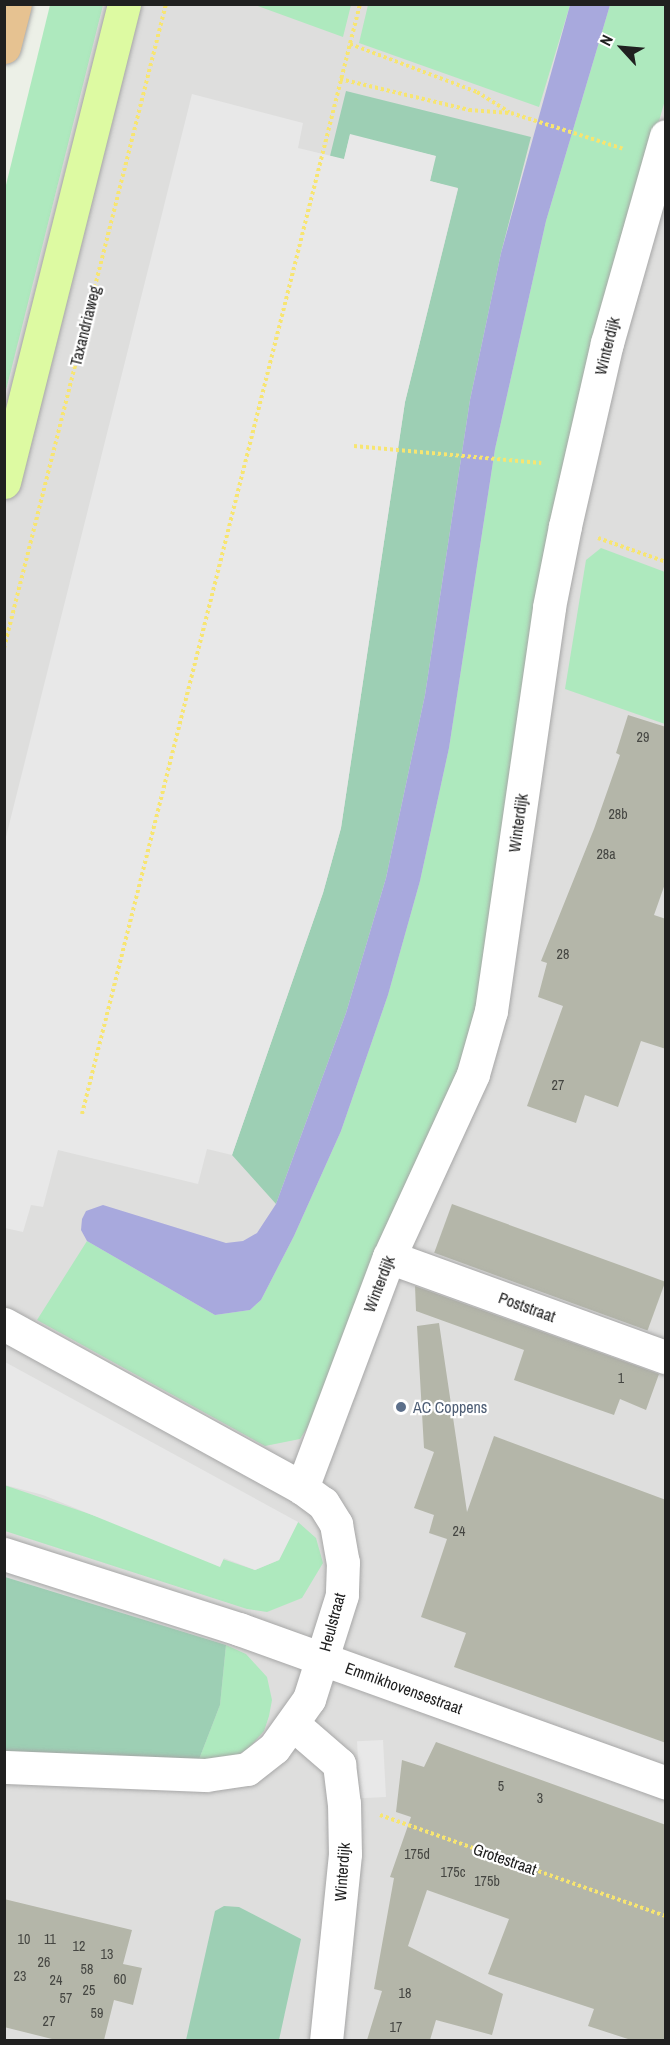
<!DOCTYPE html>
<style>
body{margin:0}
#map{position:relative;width:670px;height:2045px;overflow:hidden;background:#ecf0e7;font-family:"Archivo Narrow",sans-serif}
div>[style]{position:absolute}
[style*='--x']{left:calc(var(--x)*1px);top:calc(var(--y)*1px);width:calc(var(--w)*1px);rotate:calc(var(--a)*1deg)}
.residential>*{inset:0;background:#dededd}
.grass>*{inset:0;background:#aee9be}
.forest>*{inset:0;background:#9dcfb4}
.parking>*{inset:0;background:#e8e8e8;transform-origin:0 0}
.water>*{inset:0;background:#a8a9dd}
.building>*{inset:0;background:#b4b6a9;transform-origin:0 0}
.path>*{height:4px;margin-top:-2px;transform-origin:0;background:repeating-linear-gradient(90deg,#f7e571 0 3px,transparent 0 6px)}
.roads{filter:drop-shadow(0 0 2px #a7a7a7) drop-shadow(0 0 2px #a7a7a7)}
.minor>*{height:33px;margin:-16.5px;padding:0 16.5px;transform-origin:16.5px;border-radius:16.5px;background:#fff}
.major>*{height:33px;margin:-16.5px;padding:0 16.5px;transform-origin:16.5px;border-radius:16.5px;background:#ddfaa2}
.highway>*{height:33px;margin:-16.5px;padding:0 16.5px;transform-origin:16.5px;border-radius:16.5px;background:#e6c291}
.dots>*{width:16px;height:16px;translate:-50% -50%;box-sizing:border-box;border:3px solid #fff;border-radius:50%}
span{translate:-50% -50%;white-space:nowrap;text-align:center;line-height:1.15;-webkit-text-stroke:4.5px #fff;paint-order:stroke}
.number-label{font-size:14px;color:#454642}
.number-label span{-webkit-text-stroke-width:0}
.street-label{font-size:16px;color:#202020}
.service-label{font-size:16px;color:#4e5e75}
.left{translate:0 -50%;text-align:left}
.frame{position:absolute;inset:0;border:6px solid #202020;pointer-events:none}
.north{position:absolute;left:592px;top:18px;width:60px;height:60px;-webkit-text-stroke:4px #fff;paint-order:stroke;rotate:296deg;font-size:16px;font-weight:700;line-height:24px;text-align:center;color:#202020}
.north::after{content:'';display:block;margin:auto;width:21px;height:27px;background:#202020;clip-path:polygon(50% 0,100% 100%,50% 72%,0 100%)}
</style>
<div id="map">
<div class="residential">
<i style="clip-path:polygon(97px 5px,665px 5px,665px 2040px,5px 2040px,5px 369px)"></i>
</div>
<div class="grass">
<i style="clip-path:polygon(50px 5px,103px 5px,5px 394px,5px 189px)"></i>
<i style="clip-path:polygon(255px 5px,351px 4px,351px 5px,343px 37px)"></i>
<i style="clip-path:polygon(368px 5px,570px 5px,539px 107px,359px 43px)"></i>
<i style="clip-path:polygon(610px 5px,665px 5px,665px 100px,646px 167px,481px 1002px,465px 1067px,309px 1425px,300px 1439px,265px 1446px,37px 1320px,87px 1241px,215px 1315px,250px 1310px,261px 1300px,294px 1236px,341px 1131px,388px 995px,420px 881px,449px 748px,495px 449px,546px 221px)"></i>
<i style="clip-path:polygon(601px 548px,665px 572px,665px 724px,565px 689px,586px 560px)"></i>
<i style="clip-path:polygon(4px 1485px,255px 1570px,279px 1560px,298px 1522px,316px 1538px,323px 1563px,302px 1598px,267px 1612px,247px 1609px,5px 1531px)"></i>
<i style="clip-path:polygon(226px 1645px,246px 1654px,267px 1677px,272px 1700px,269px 1716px,264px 1731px,248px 1749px,234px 1757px,198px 1762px,220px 1705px)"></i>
</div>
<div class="forest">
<i style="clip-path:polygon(346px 91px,531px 137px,501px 253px,470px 400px,425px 695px,386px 878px,346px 1013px,276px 1204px,232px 1155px,323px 893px,341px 828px,405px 402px,458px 189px,430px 181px,435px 156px,350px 135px,344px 160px,330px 156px)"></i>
<i style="clip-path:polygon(5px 1577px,226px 1645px,220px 1705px,198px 1762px,5px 1753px)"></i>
<i style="clip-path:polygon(224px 1906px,239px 1907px,301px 1939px,279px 2040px,186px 2040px,215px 1911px)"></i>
</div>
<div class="parking">
<i style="clip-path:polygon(192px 94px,303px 123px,298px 148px,344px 159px,350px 134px,436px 156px,430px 181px,458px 188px,405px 402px,341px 828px,323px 893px,232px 1155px,207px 1149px,198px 1184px,58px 1150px,43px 1207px,31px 1205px,23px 1232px,5px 1228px,5px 841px)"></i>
<i style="clip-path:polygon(5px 1362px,298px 1522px,279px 1560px,255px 1570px,224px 1558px,220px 1567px,43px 1495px,5px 1485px)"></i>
<i style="left:383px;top:1740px;width:57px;height:26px;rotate:87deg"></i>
</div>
<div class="water">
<i style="clip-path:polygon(570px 5px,610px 5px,546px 221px,495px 449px,449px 748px,420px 881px,388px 995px,341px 1131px,294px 1236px,261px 1300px,250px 1310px,215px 1315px,87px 1241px,81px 1230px,82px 1219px,86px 1211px,103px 1205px,226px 1243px,243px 1241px,257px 1233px,276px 1204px,346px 1013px,386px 878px,425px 695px,470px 400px,501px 253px)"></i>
</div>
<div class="building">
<i style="clip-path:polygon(628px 715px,666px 727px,666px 881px,654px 915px,666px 919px,666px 1049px,641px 1041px,618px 1107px,585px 1095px,576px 1123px,527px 1106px,563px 1006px,538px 997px,547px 963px,541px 961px,594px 829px,620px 755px,616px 753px)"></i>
<i style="left:452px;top:1204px;width:227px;height:52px;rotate:20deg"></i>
<i style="clip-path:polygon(415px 1286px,659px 1374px,646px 1410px,620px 1399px,614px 1415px,514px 1380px,524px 1350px,416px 1311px)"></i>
<i style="clip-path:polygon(439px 1323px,467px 1512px,494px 1436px,666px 1500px,666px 1743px,454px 1667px,466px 1633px,421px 1617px,447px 1539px,429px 1533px,434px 1515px,414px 1508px,434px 1452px,424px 1448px,417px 1326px)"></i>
<i style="clip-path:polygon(436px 1742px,666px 1825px,666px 2040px,631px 2040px,588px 2026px,594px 2009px,488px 1974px,509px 1919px,427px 1890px,408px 1946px,503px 1994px,492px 2035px,436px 2020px,430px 2040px,367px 2040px,382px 1991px,374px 1989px,394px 1878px,390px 1877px,411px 1817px,396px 1812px,402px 1760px,424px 1767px)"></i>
<i style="clip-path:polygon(4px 1899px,132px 1930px,123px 1964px,142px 1968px,133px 2005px,114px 2000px,104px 2040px,56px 2040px,4px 2027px)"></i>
</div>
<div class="path">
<i style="--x:350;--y:44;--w:136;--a:20.7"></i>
<i style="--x:477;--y:92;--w:38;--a:32"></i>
<i style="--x:340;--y:79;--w:133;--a:13.5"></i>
<i style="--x:469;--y:110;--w:42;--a:4.1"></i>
<i style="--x:511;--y:113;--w:119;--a:17.7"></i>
<i style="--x:354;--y:446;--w:188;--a:5.2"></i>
<i style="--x:598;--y:538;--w:72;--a:19.4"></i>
<i style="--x:4;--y:648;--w:664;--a:-75.88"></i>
<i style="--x:82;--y:1114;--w:1144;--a:-75.94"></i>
<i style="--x:380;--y:1815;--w:303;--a:19.5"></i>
</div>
<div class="roads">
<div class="minor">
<i style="--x:389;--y:1257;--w:294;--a:19.9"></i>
<i style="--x:4;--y:1324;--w:340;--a:28.8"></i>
<i style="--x:302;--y:1488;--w:26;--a:36"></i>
<i style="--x:323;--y:1503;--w:25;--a:58"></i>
<i style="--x:336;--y:1524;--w:39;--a:80"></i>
<i style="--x:343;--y:1562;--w:33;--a:92"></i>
<i style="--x:342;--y:1595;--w:109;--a:107.6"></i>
<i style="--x:309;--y:1699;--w:60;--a:125.5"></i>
<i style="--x:274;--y:1748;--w:34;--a:142"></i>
<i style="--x:247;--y:1769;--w:41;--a:171.7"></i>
<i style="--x:206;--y:1775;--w:202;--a:-177.7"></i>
<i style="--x:302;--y:1488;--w:247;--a:-69.4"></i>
<i style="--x:389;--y:1257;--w:201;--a:-65.3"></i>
<i style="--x:473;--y:1074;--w:66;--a:-74.1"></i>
<i style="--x:491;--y:1011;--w:408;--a:-81.8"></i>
<i style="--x:549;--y:607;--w:83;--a:-78.8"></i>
<i style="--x:565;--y:526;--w:188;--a:-77.1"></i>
<i style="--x:607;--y:343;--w:215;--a:-74.1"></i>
<i style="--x:4;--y:1554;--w:247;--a:17.7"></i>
<i style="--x:239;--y:1629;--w:454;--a:19.8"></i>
<i style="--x:294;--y:1725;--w:60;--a:40.9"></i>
<i style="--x:339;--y:1764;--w:39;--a:83"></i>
<i style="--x:344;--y:1803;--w:51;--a:88.9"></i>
<i style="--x:345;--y:1854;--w:187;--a:95.8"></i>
</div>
<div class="major">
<i style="--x:4;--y:482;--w:493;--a:-75.9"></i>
</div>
<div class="highway">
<i style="--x:4;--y:47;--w:44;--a:-75.7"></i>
</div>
</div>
<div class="dots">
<i style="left:401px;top:1407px;background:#5c6f8a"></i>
</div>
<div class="number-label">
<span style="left:643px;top:737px">29</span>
<span style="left:618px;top:814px">28b</span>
<span style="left:606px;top:854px">28a</span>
<span style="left:563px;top:954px">28</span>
<span style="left:558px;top:1085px">27</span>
<span style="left:621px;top:1378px">1</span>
<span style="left:459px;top:1531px">24</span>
<span style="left:501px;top:1786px">5</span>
<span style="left:540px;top:1798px">3</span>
<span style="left:417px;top:1854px">175d</span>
<span style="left:453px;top:1872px">175c</span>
<span style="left:487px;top:1881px">175b</span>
<span style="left:24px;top:1939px">10</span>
<span style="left:50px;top:1939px">11</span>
<span style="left:79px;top:1946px">12</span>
<span style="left:107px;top:1954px">13</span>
<span style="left:44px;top:1962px">26</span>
<span style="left:87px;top:1969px">58</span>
<span style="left:20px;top:1976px">23</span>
<span style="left:120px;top:1979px">60</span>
<span style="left:56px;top:1980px">24</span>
<span style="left:89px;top:1990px">25</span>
<span style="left:405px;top:1993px">18</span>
<span style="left:66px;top:1998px">57</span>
<span style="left:97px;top:2013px">59</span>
<span style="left:49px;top:2021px">27</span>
<span style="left:396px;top:2027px">17</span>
</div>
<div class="street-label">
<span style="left:85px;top:326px;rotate:-76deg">Taxandriaweg</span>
<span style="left:607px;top:346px;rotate:-76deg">Winterdijk</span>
<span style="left:518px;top:823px;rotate:-82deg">Winterdijk</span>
<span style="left:379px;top:1284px;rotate:-69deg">Winterdijk</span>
<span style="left:527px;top:1307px;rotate:20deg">Poststraat</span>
<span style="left:332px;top:1622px;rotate:-75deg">Heulstraat</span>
<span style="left:404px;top:1688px;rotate:20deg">Emmikhovensestraat</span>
<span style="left:505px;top:1859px;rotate:19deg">Grotestraat</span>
<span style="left:342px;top:1872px;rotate:-86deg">Winterdijk</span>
</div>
<div class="service-label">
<span class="left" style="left:413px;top:1407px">AC Coppens</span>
</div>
<div class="frame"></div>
<div class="north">N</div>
</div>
